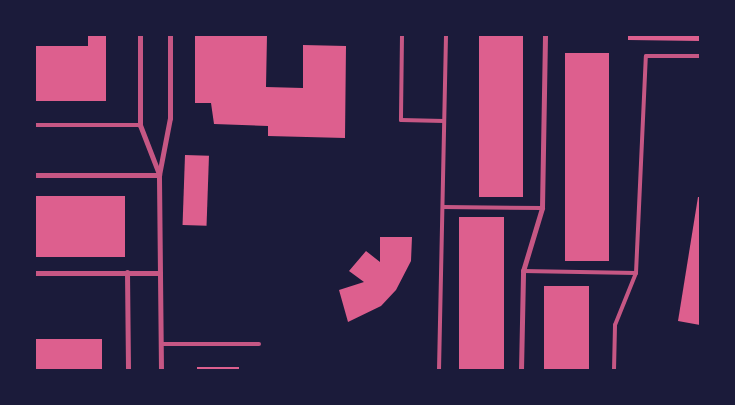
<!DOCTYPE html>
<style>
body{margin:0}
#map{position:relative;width:735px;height:405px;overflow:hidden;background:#1b1b3a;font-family:"Source Sans 3",sans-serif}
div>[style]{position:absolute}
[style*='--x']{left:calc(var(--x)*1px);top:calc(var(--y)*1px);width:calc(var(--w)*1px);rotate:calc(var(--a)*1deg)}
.building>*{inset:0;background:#dd5f8e;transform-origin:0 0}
.service>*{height:4px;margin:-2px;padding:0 2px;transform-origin:2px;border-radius:2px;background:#c65784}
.minor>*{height:5px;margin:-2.5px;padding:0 2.5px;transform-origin:2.5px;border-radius:2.5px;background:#c65784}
span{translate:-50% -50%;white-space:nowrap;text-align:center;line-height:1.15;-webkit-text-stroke:5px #1b1b3a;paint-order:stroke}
.frame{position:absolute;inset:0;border:36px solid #1b1b3a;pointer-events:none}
</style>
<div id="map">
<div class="building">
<i style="clip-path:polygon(88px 35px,106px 35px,106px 101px,35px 101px,35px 46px,88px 46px)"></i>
<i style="clip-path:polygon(195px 35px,267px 35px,266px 87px,303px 88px,303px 45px,346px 46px,345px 138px,268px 136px,268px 126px,214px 124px,211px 103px,195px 103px)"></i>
<i style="left:479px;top:35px;width:44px;height:162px"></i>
<i style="clip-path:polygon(628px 35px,700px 35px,700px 41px,628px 40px)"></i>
<i style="left:565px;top:53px;width:44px;height:208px"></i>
<i style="left:185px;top:155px;width:24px;height:70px;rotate:2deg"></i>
<i style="left:35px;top:196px;width:90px;height:61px"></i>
<i style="clip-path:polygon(698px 197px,700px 197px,700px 325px,678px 321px)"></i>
<i style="left:459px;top:217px;width:45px;height:153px"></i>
<i style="clip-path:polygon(380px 237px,412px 237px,411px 261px,396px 290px,381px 306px,348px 322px,339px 290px,364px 282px,349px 271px,366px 251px,380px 262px)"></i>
<i style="left:544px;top:286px;width:45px;height:84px"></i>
<i style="left:35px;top:339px;width:67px;height:31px"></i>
<i style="left:197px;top:367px;width:42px;height:3px"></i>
</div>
<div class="service">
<i style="--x:402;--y:35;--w:85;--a:90.7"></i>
<i style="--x:401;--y:120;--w:43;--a:1.3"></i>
<i style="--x:35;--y:125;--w:105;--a:0"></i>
<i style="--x:443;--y:207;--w:99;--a:0.6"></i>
<i style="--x:523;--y:271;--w:113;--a:1"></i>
<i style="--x:161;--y:344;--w:98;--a:0"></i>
<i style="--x:439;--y:370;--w:335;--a:-88.8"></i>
<i style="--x:614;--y:370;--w:45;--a:-88.7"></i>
<i style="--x:615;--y:325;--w:56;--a:-68"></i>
<i style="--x:636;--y:273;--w:217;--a:-87.4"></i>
<i style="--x:646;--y:56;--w:54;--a:0"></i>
</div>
<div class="minor">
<i style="--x:140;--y:35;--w:90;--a:90"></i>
<i style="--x:140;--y:125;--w:53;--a:68.8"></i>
<i style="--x:35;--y:175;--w:124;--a:0"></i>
<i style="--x:127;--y:272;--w:98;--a:89.4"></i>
<i style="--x:35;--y:273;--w:125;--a:0"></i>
<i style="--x:161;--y:370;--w:195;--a:-90.6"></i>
<i style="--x:159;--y:175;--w:58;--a:-79.1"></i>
<i style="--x:170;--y:118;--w:83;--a:-90"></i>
<i style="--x:521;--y:370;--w:99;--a:-88.8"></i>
<i style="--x:523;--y:271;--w:66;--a:-73.2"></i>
<i style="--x:542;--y:208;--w:173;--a:-89"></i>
</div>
<div class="frame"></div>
</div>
